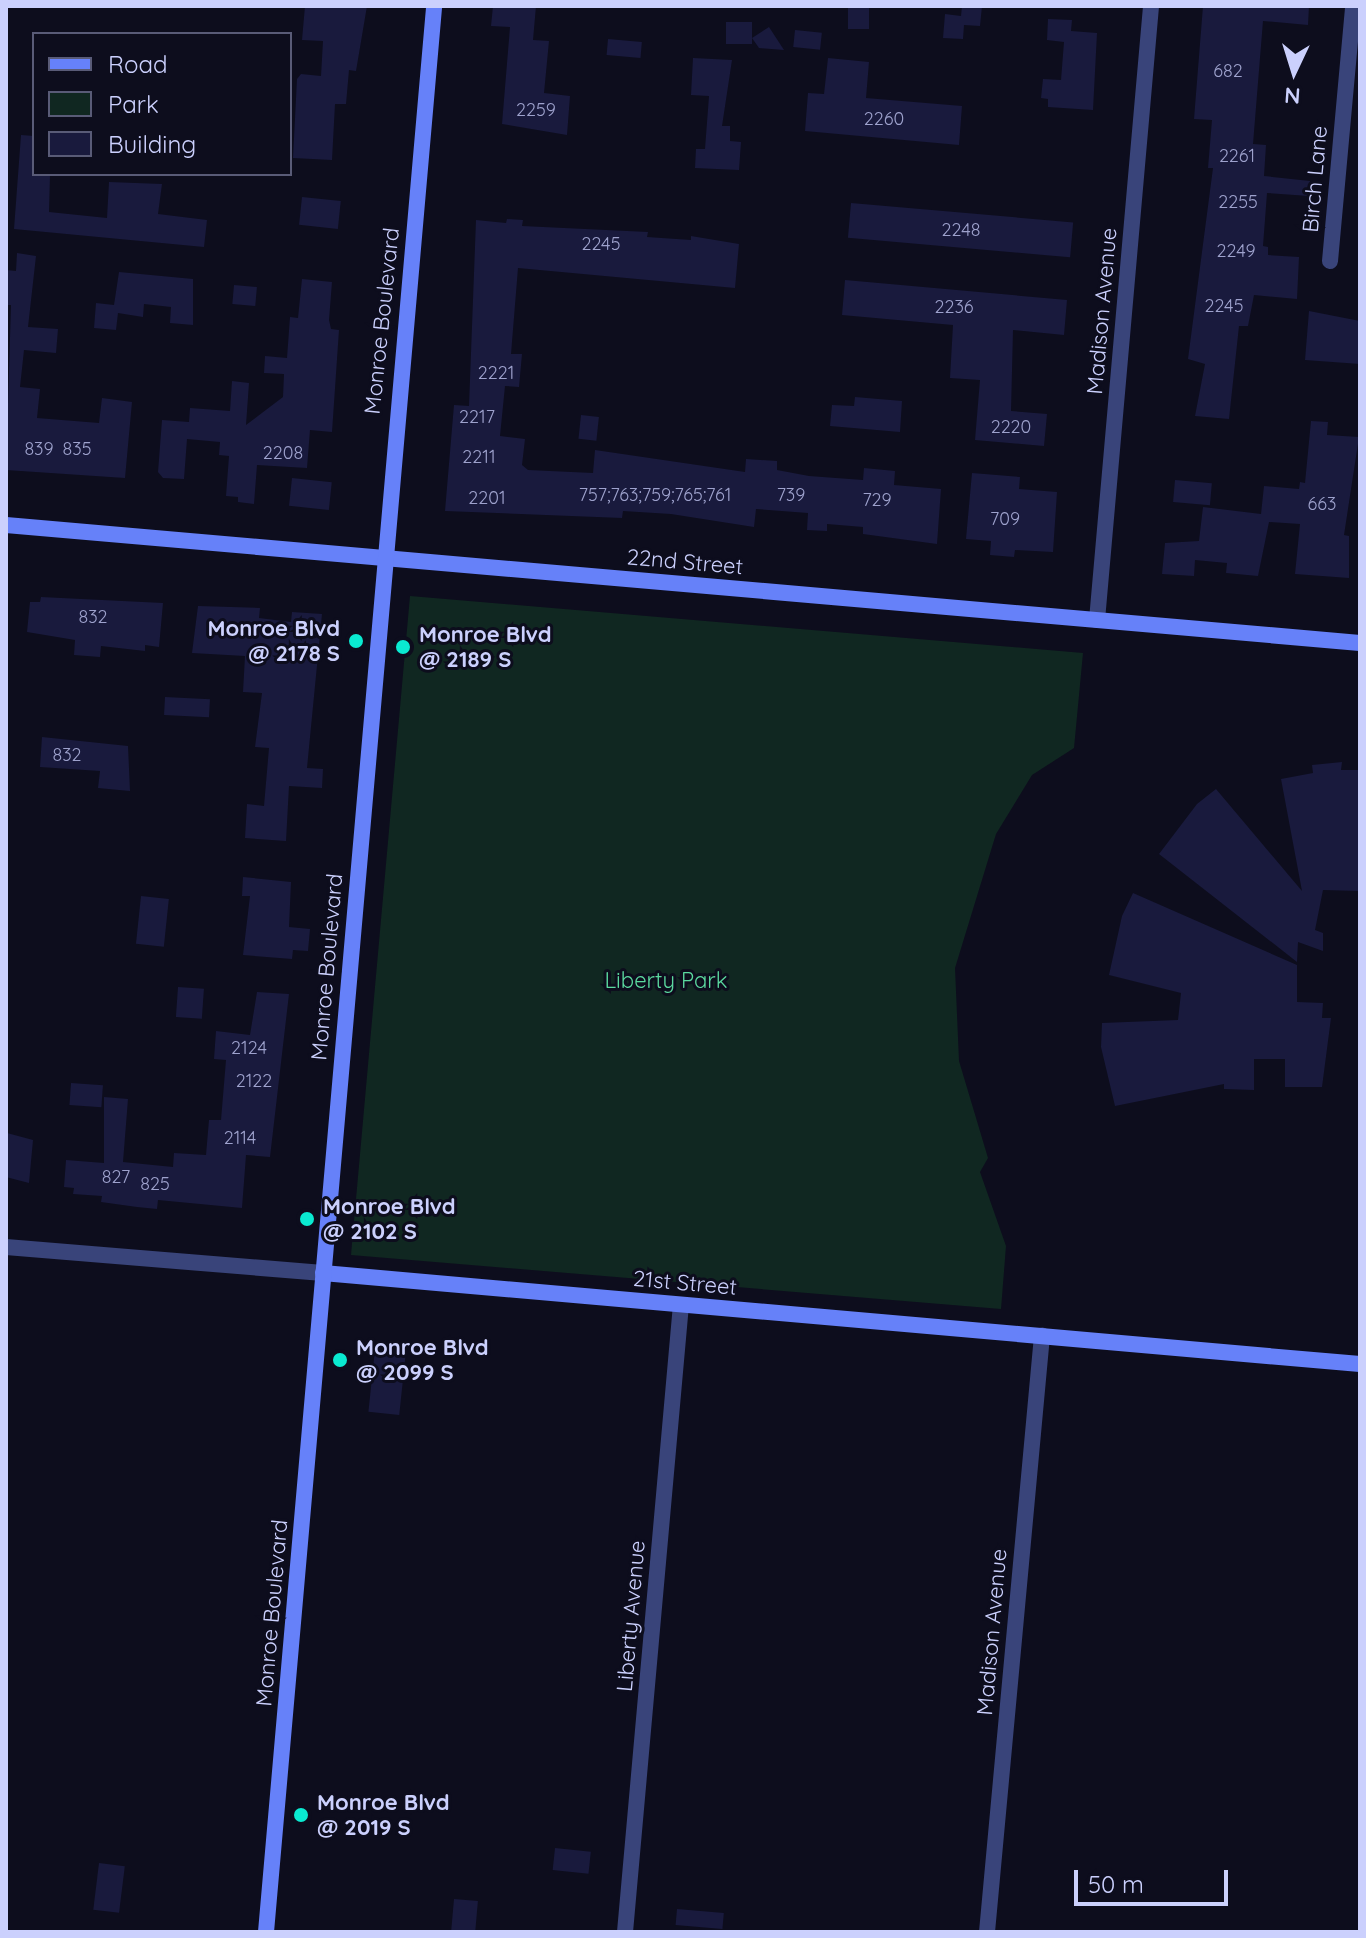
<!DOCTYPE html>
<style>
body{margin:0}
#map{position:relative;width:1366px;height:1938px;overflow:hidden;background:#0d0d1d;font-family:Quicksand,sans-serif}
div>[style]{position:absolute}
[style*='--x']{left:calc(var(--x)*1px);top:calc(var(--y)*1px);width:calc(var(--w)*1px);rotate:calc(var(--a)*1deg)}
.green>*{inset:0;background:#102721}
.building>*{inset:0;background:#191a3d;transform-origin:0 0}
.street>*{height:16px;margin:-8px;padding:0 8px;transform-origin:8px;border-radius:8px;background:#39447a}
.secondary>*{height:16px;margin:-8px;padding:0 8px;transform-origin:8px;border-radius:8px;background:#6681f9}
.dots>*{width:22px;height:22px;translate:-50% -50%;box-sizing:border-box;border:4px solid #0d0d1d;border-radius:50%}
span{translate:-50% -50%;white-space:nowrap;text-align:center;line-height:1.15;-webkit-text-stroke:6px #0d0d1d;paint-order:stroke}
.number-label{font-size:18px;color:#9ea2cd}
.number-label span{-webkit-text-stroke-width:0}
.street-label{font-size:22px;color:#cbd0fd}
.poi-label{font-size:22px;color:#cbd0fd;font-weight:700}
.right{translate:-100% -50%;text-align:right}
.left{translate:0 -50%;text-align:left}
.park-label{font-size:22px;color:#5bd99f}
.frame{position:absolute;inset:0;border:8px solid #cbd0fd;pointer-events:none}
.legend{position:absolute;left:32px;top:32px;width:260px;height:144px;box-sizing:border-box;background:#0d0d1d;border:2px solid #595b77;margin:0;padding:10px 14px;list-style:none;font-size:24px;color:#cbd0fd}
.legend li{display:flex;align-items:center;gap:16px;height:40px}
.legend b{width:40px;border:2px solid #595b77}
.north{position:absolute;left:1254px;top:32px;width:80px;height:80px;-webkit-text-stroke:6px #0d0d1d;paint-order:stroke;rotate:184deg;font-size:22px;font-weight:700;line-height:32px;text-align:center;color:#cbd0fd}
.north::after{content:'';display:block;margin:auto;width:28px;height:36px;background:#cbd0fd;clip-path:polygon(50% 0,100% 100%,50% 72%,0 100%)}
.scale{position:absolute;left:1074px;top:1870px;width:154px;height:36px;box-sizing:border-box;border:4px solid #cbd0fd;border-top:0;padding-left:10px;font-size:24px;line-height:28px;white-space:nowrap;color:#cbd0fd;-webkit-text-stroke:6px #0d0d1d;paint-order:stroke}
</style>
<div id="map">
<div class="green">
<i style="clip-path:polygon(410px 596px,1083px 653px,1074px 748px,1032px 775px,996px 834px,955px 968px,959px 1061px,988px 1158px,980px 1172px,1006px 1246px,1001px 1309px,351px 1255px)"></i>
</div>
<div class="building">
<i style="clip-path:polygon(305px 6px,367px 6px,356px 71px,349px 70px,346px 104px,335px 104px,332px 160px,293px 158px,297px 79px,301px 74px,321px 76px,323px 41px,302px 40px)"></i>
<i style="clip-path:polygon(493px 6px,536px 6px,533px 40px,549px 41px,544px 93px,570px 96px,567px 135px,502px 124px,510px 27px,491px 26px)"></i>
<i style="left:848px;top:6px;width:21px;height:23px"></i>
<i style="clip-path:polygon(962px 6px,982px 6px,980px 26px,964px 25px,963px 39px,943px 38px,945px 14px,961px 16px)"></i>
<i style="clip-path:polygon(1203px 6px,1309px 6px,1308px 25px,1263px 21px,1253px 144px,1266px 145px,1264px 176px,1310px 181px,1309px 196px,1267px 193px,1263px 246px,1268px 247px,1268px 255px,1299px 257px,1297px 299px,1254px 295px,1248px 326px,1239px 326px,1229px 419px,1195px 416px,1205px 364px,1188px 359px,1213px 168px,1208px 168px,1212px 120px,1194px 119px)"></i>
<i style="clip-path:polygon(1048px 19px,1072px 20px,1071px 31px,1097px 33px,1093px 110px,1048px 107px,1048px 99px,1041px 98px,1043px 79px,1061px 80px,1064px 42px,1047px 40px)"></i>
<i style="left:726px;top:22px;width:26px;height:22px"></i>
<i style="clip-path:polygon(769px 27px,784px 50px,759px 48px,752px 38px)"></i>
<i style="left:795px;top:30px;width:27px;height:17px;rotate:6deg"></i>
<i style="left:608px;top:39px;width:34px;height:16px;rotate:5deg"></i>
<i style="clip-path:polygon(693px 58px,732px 60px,722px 126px,730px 126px,730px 141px,741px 142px,739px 170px,695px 168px,696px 149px,705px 149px,709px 96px,691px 95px)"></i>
<i style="clip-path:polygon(828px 58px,869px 62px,866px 98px,962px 106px,959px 145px,805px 131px,808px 93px,824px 94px)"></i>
<i style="clip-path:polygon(21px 135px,34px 136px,34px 174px,50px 175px,49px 212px,107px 218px,109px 182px,162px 184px,158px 214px,207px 220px,204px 247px,14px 229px)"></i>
<i style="left:302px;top:197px;width:39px;height:28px;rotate:6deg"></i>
<i style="left:851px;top:203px;width:223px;height:35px;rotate:5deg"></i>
<i style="clip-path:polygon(507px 219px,523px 220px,522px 226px,648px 232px,647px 237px,691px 240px,691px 236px,739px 244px,735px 288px,518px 268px,511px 354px,522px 354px,519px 387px,505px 386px,500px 436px,525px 439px,522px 465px,528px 470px,593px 473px,595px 450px,745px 472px,746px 459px,777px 461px,777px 470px,809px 476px,863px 480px,864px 468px,895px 471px,894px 485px,941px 489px,937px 544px,863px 534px,863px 527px,827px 524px,827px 531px,807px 530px,808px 513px,756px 509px,754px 527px,671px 514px,623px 511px,622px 518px,445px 511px,454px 405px,469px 406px,476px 220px,506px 223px)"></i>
<i style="clip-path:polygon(17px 253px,36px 256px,28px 327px,58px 329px,56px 353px,24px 350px,20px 387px,40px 389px,37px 418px,99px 423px,102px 398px,132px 402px,125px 478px,6px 470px,11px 305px,6px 305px,6px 270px,16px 271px)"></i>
<i style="clip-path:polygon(119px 272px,193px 279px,193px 325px,170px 323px,171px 307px,144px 304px,143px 317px,118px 313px,116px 330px,94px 328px,96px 303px,114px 305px)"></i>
<i style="clip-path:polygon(302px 279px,332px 282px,329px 320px,331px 329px,339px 330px,332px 432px,310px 430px,307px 468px,257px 465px,254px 504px,238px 502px,238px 497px,226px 496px,229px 456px,219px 455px,220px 442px,187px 439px,184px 479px,163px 478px,158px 472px,162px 420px,189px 422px,190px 408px,230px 411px,232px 381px,249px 383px,246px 425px,283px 397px,284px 374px,264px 373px,265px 356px,287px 358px,290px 317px,298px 318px)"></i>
<i style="clip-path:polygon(845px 280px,1067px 300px,1064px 335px,1013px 330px,1011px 411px,1047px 414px,1044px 446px,975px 440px,980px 380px,950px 378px,953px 325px,842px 315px)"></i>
<i style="left:234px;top:285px;width:23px;height:19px;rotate:5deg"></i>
<i style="clip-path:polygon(1309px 311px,1360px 321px,1360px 364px,1305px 360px)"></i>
<i style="clip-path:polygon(855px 397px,902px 401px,900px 432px,830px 426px,832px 405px,854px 406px)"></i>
<i style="left:581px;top:415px;width:18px;height:24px;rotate:6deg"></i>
<i style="clip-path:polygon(1311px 421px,1328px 422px,1327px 435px,1359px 437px,1344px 535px,1349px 536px,1349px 578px,1295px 574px,1300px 524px,1269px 522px,1258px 576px,1226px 573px,1227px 563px,1195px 560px,1194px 576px,1162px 574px,1165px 543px,1199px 541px,1203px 507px,1261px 514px,1264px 486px,1299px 489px,1300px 482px,1305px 483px)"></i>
<i style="clip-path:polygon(972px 473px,1020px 477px,1019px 489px,1057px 492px,1053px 552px,1015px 550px,1014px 557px,990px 555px,991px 541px,966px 539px)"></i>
<i style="left:292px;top:478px;width:40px;height:28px;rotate:6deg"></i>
<i style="left:1175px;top:480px;width:37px;height:22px;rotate:5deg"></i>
<i style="clip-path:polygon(41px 597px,163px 603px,159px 647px,145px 645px,145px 651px,101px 646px,100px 657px,74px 655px,75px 640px,27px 632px,30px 602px,40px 602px)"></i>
<i style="clip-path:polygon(198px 606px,260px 608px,259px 618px,291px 622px,292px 612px,322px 614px,307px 768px,323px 769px,322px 788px,289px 786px,286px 841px,245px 838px,247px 804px,264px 806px,269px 748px,255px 747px,262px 693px,243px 692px,245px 656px,192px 653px)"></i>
<i style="left:165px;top:697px;width:45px;height:18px;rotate:3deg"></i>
<i style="clip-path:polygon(42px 737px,128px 746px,130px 791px,98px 788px,100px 771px,40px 767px)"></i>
<i style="clip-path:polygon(1342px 762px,1341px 770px,1360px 770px,1360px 891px,1323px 890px,1315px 930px,1323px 933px,1323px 951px,1298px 942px,1297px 962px,1159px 854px,1197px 804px,1216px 789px,1302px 891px,1281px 779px,1313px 773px,1312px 765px)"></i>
<i style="clip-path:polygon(243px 877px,291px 882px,289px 927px,310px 929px,308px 951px,293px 950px,292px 959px,243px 955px,250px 896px,242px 896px)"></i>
<i style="clip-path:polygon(1133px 893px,1297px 965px,1297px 1002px,1323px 1003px,1322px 1018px,1331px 1018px,1322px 1087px,1285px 1087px,1285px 1059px,1254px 1059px,1254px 1090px,1224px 1089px,1224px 1084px,1115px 1106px,1101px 1047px,1102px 1023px,1178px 1020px,1181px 993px,1109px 975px,1122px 916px)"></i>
<i style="left:141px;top:896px;width:28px;height:48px;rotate:6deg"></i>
<i style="left:178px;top:987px;width:26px;height:30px;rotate:4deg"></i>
<i style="clip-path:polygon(257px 992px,289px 994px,270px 1157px,246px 1155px,242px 1208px,158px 1200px,157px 1209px,137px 1207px,101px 1202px,102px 1196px,73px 1194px,74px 1188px,64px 1187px,66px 1160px,104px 1163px,104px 1097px,128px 1099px,123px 1162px,173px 1167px,174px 1153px,206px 1155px,209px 1120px,221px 1120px,226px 1060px,214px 1059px,216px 1031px,250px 1035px)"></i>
<i style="left:71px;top:1083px;width:32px;height:22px;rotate:4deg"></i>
<i style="clip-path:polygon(7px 1133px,33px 1140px,29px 1183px,6px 1177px)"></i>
<i style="left:375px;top:1349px;width:31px;height:63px;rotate:6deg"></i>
<i style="left:555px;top:1848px;width:36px;height:22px;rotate:6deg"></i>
<i style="left:99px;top:1863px;width:26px;height:47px;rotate:7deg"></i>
<i style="left:454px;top:1899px;width:24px;height:33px;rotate:5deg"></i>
<i style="left:677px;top:1909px;width:47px;height:16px;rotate:5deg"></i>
</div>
<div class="street">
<i style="--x:1330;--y:261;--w:256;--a:-84.8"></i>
<i style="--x:1097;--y:620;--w:616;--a:-84.97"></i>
<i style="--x:6;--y:1247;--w:318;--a:4.7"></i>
<i style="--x:625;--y:1932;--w:629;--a:-84.9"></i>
<i style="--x:987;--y:1932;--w:599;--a:-84.73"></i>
</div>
<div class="secondary">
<i style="--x:6;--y:525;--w:1359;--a:4.98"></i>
<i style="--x:323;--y:1273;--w:1041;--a:5.02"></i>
<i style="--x:266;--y:1932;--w:1933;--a:-85.01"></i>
</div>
<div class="dots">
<i style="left:356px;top:641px;background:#0aead1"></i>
<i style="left:403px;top:647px;background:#0aead1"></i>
<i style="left:307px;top:1219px;background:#0aead1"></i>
<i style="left:340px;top:1360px;background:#0aead1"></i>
<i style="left:301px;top:1815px;background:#0aead1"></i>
</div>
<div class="number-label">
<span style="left:1228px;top:71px">682</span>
<span style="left:536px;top:110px">2259</span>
<span style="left:884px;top:119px">2260</span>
<span style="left:1237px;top:156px">2261</span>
<span style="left:1238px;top:202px">2255</span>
<span style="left:961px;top:230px">2248</span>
<span style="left:601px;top:244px">2245</span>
<span style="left:1236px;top:251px">2249</span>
<span style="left:1224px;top:306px">2245</span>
<span style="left:954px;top:307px">2236</span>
<span style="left:496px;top:373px">2221</span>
<span style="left:477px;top:417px">2217</span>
<span style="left:1011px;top:427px">2220</span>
<span style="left:39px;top:449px">839</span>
<span style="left:77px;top:449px">835</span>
<span style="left:283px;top:453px">2208</span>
<span style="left:479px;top:457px">2211</span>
<span style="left:655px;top:495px">757;763;759;765;761</span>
<span style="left:791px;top:495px">739</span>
<span style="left:487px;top:498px">2201</span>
<span style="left:877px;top:500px">729</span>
<span style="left:1322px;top:504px">663</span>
<span style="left:1005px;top:519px">709</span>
<span style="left:93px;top:617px">832</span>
<span style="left:67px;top:755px">832</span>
<span style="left:249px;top:1048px">2124</span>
<span style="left:254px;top:1081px">2122</span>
<span style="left:240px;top:1138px">2114</span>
<span style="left:116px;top:1177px">827</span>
<span style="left:155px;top:1184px">825</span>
</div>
<div class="street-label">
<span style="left:1315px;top:179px;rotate:-85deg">Birch Lane</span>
<span style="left:1102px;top:311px;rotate:-85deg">Madison Avenue</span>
<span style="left:382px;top:321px;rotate:-84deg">Monroe Boulevard</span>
<span style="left:685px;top:562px;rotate:5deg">22nd Street</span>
<span style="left:327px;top:967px;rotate:-85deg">Monroe Boulevard</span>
<span style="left:685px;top:1283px;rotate:5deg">21st Street</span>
<span style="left:272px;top:1613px;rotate:-85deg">Monroe Boulevard</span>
<span style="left:631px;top:1616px;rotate:-85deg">Liberty Avenue</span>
<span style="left:992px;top:1632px;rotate:-85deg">Madison Avenue</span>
</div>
<div class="poi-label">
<span class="right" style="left:340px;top:641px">Monroe Blvd<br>@ 2178 S</span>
<span class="left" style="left:419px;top:647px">Monroe Blvd<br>@ 2189 S</span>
<span class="left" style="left:323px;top:1219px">Monroe Blvd<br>@ 2102 S</span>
<span class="left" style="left:356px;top:1360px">Monroe Blvd<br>@ 2099 S</span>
<span class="left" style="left:317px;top:1815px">Monroe Blvd<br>@ 2019 S</span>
</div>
<div class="park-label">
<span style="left:666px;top:981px">Liberty Park</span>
</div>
<div class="frame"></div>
<ul class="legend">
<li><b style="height:10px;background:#6681f9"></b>Road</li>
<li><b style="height:22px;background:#102721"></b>Park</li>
<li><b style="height:22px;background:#191a3d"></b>Building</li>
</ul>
<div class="north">N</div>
<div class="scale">50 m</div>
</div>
